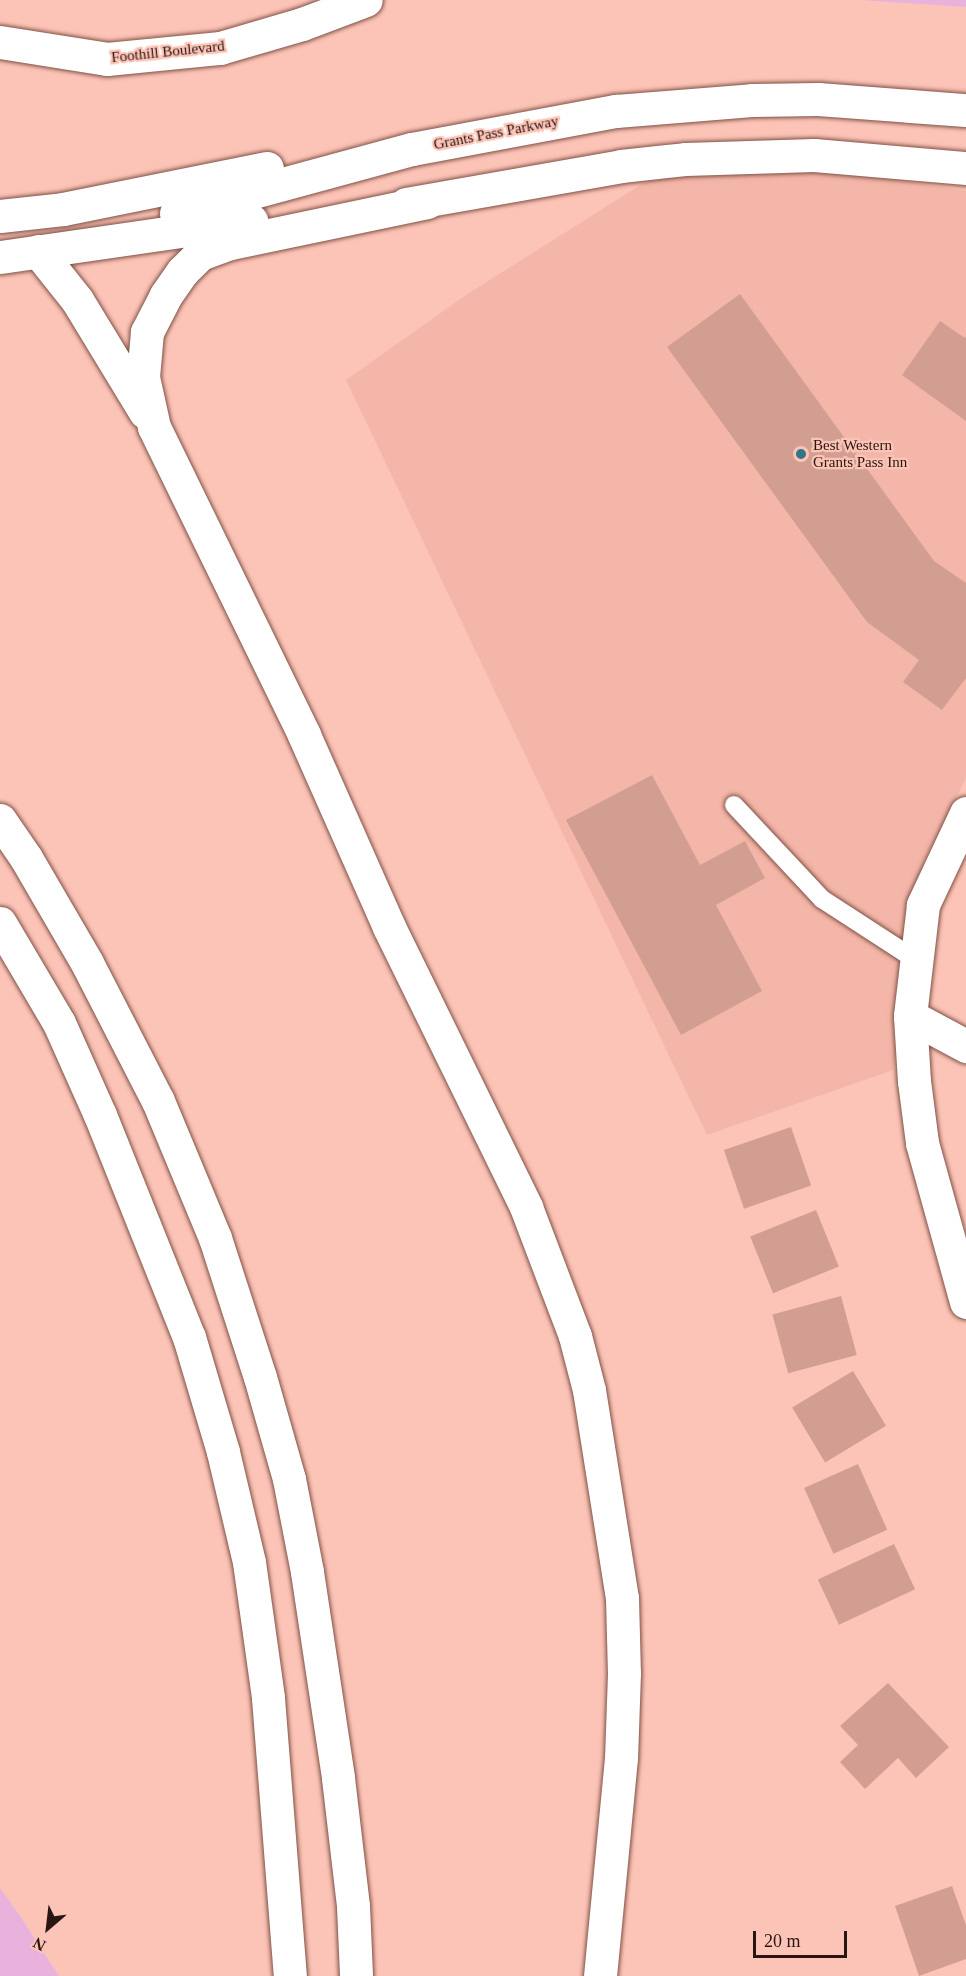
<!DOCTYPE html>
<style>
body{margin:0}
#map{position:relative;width:966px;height:1976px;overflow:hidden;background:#fcc4b7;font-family:"Times New Roman",serif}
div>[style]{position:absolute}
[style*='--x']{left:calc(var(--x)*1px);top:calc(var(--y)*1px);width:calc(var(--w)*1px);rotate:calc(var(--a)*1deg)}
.built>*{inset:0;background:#f4b6a8}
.green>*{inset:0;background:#e8b2dd}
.building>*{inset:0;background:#d39e92;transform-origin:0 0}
.roads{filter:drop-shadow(0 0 2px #805146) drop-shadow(0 0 2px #805146)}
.lane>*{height:18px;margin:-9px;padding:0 9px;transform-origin:9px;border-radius:9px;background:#fff}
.secondary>*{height:33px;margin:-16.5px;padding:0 16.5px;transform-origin:16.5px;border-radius:16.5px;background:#fff}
.highway>*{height:33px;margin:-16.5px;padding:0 16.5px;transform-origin:16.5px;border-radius:16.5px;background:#fff}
.dots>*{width:16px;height:16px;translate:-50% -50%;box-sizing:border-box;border:3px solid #fcc4b7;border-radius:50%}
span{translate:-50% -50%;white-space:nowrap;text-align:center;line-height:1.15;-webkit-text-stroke:4.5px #fcc4b7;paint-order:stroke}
.street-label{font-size:15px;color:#291511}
.poi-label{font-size:15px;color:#291511}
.left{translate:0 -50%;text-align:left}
.north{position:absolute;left:18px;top:1898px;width:60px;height:60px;-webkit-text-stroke:4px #fcc4b7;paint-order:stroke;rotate:208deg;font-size:16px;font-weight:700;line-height:24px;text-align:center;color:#291511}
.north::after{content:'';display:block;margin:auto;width:21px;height:27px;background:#291511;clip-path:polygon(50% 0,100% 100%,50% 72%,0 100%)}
.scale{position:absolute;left:753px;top:1931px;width:94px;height:27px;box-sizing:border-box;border:3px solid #291511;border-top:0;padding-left:8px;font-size:18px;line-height:21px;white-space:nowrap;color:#291511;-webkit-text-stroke:4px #fcc4b7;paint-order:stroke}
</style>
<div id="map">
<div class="built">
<i style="clip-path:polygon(669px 167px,858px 174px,966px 191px,966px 778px,924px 861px,893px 1070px,707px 1135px,346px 380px,466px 295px)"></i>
</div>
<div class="green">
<i style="clip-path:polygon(860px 0,966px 0,966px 7px)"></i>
<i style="clip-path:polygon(0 1888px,18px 1913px,59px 1976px,0 1976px)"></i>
</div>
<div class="building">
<i style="clip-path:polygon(740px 294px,934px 561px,966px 583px,966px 678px,942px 710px,903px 682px,919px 660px,867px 622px,667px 347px)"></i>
<i style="clip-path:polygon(940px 321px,965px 338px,966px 336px,966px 421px,902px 375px)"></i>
<i style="clip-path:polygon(652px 775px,700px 865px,745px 841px,765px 878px,716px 905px,762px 991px,681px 1035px,566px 820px)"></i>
<i style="left:791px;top:1127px;width:62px;height:71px;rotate:71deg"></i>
<i style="left:816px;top:1210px;width:61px;height:71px;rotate:68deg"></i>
<i style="left:841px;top:1296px;width:61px;height:71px;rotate:75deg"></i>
<i style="left:853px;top:1371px;width:64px;height:71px;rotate:59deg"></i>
<i style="left:858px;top:1464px;width:72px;height:59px;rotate:66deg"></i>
<i style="left:894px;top:1544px;width:50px;height:84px;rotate:65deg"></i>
<i style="clip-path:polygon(888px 1683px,949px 1747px,916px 1778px,898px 1758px,865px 1789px,840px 1762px,858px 1745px,840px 1726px)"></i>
<i style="clip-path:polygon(952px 1886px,966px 1925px,966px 1959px,919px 1976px,895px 1906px)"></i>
</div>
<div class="roads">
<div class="lane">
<i style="--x:734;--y:805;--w:129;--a:46.9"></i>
<i style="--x:822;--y:899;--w:112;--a:33"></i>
</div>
<div class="secondary">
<i style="--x:0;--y:42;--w:108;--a:9"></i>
<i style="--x:107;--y:59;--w:114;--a:-5.6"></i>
<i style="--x:220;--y:48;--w:85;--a:-16.3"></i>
<i style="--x:302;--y:24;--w:68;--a:-20.6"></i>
<i style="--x:966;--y:813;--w:102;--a:115.1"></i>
<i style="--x:923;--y:905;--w:112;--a:96.7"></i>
<i style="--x:910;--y:1016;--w:65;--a:86.5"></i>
<i style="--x:914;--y:1081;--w:63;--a:82.6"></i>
<i style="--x:922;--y:1143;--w:165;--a:74.5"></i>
<i style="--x:910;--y:1016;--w:64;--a:28.2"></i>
</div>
<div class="highway">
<i style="--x:427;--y:202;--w:201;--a:168.2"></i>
<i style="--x:230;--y:243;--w:32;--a:160"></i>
<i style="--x:200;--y:254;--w:25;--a:135"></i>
<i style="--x:182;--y:272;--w:28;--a:125"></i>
<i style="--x:166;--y:295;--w:42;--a:117.2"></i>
<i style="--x:147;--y:332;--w:45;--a:95.1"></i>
<i style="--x:143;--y:377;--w:51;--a:77.6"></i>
<i style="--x:154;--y:427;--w:343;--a:64"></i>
<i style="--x:304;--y:735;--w:210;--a:66.1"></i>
<i style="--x:389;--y:927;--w:312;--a:63.9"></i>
<i style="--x:526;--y:1207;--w:138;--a:69.2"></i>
<i style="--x:575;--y:1336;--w:56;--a:75.5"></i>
<i style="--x:589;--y:1390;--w:211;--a:81"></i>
<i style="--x:622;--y:1598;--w:75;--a:88.5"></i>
<i style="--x:624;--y:1673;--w:85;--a:92"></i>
<i style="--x:621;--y:1758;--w:219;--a:95.5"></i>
<i style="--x:406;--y:204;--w:218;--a:-10"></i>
<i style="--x:621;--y:166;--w:64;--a:-6.2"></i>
<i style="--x:685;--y:159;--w:129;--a:-1.8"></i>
<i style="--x:814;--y:155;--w:153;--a:4.9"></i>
<i style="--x:176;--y:213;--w:245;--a:-15.2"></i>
<i style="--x:412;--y:149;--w:208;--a:-10.6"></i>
<i style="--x:616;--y:111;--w:136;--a:-4.6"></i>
<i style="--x:752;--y:100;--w:66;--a:-0.9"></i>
<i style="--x:818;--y:99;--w:148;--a:4.3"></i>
<i style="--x:0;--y:216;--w:63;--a:-6.3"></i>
<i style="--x:63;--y:209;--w:208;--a:-11.4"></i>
<i style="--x:38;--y:251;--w:63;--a:51.5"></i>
<i style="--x:77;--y:300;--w:131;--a:58.7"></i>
<i style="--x:0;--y:257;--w:254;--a:-8.2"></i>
<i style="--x:0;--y:820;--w:46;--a:55.6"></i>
<i style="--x:26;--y:858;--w:121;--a:59.8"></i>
<i style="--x:87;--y:963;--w:155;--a:62.8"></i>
<i style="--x:158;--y:1101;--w:148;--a:67.4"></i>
<i style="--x:215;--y:1238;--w:146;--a:72.1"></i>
<i style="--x:260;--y:1377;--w:106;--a:74.1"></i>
<i style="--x:289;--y:1479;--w:95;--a:79"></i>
<i style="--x:307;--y:1572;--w:208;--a:81.4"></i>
<i style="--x:338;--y:1778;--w:129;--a:83.3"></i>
<i style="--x:353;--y:1906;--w:70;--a:87.5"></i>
<i style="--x:0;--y:923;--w:116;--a:59.5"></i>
<i style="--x:59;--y:1023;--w:101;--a:66"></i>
<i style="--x:100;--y:1115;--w:239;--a:68.2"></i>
<i style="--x:189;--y:1337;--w:120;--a:73.5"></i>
<i style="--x:223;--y:1452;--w:113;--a:76.7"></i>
<i style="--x:249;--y:1562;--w:137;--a:82"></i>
<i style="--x:268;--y:1698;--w:279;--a:85.5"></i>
</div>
</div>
<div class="dots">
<i style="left:801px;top:454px;background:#317685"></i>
</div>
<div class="street-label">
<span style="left:168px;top:52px;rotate:-6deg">Foothill Boulevard</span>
<span style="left:496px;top:133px;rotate:-11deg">Grants Pass Parkway</span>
</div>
<div class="poi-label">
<span class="left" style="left:813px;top:454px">Best Western<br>Grants Pass Inn</span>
</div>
<div class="north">N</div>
<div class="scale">20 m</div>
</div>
